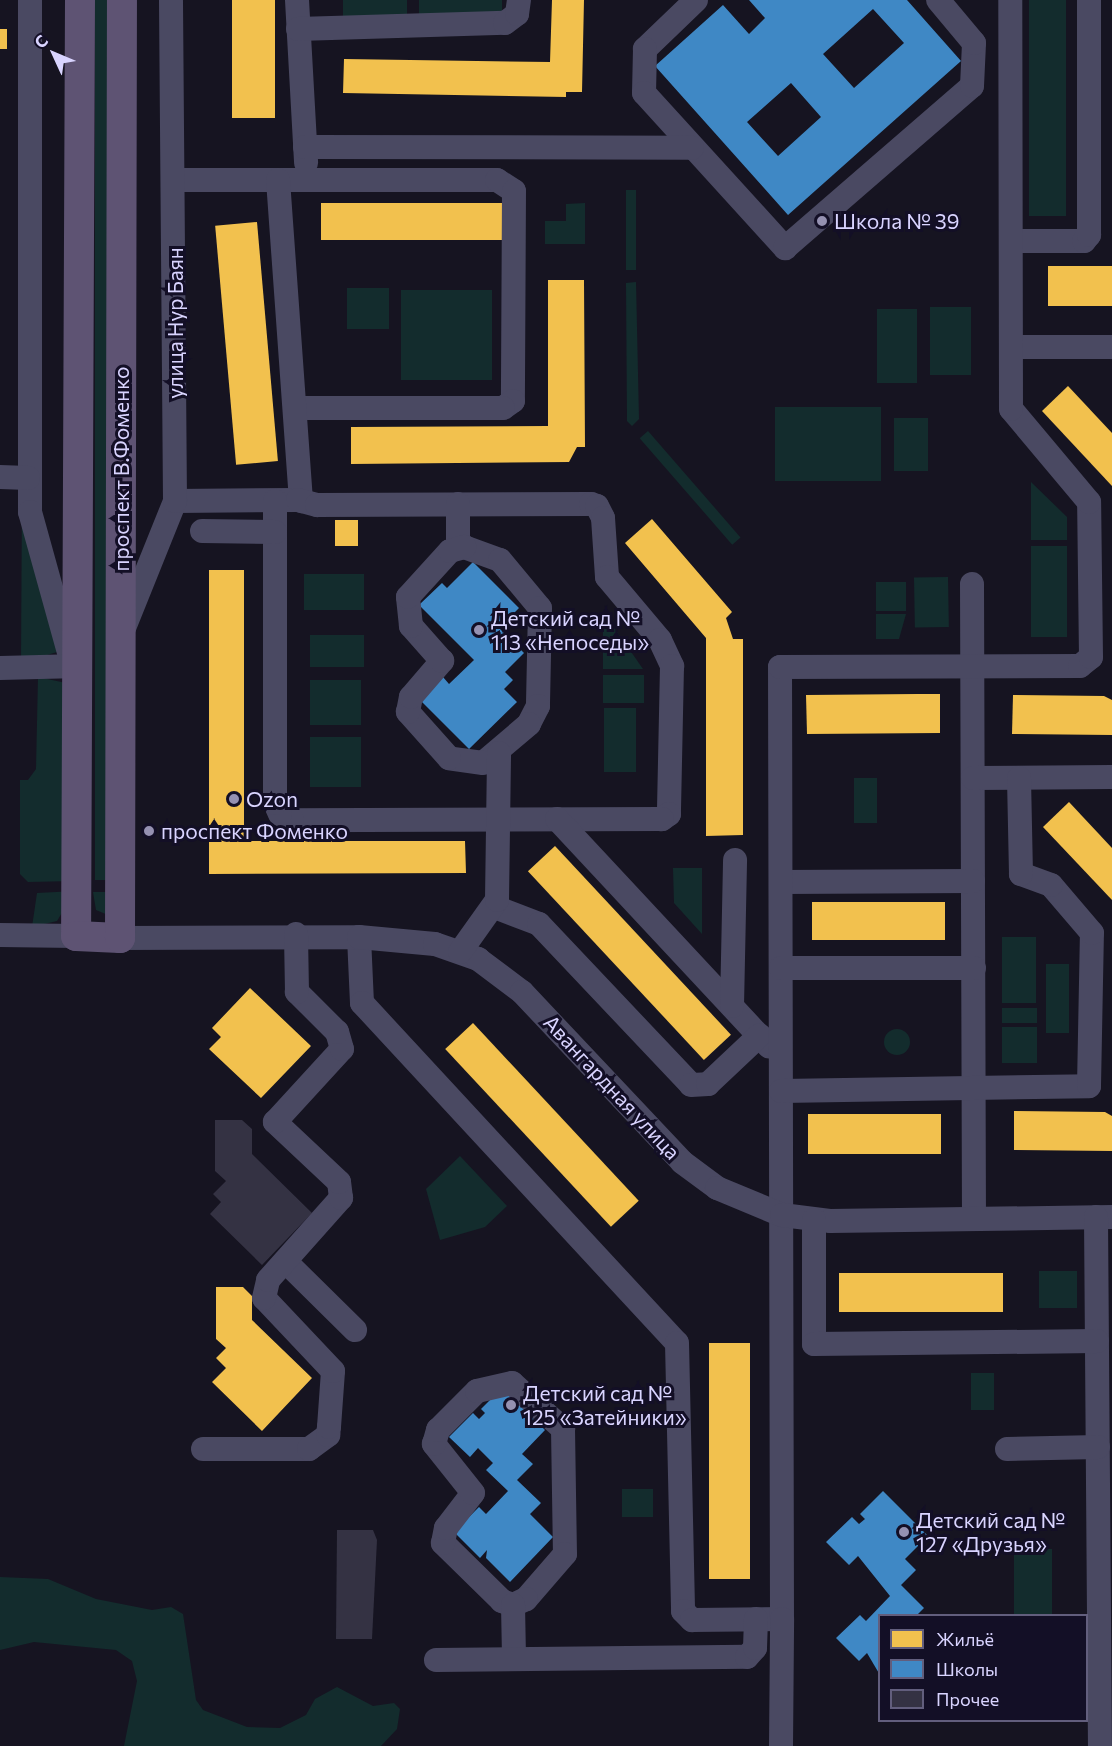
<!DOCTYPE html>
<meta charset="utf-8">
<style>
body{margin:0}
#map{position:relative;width:1112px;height:1746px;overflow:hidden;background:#161421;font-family:Commissioner,sans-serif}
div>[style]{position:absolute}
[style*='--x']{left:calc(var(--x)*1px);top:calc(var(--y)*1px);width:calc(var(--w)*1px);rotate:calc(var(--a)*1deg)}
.green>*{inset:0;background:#132c2d;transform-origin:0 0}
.round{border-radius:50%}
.homes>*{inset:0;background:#f2c14e;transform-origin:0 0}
.schools>*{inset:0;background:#3f88c5}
.building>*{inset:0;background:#343243}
.minor>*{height:24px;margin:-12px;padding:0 12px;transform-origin:12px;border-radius:12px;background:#4a4962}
.major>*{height:30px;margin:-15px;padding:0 15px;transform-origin:15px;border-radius:15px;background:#5e5373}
.dots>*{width:16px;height:16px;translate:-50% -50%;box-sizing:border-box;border:3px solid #130f26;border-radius:50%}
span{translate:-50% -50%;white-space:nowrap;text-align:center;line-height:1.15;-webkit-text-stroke:6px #130f26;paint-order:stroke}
.poi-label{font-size:21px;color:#d9d4ff}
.left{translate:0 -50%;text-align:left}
.street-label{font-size:21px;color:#d9d4ff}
.legend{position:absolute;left:878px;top:1614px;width:210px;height:108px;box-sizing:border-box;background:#130f26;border:2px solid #625e7d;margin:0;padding:8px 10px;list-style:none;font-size:18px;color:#d9d4ff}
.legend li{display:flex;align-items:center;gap:12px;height:30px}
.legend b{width:30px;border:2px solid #625e7d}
.north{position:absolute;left:24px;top:24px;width:60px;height:60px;-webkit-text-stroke:4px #130f26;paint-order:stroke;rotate:314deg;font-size:16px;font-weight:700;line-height:24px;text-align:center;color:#d9d4ff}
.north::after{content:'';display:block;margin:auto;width:21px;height:27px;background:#d9d4ff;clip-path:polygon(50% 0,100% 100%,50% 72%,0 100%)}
</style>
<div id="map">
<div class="green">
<i style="left:95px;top:0;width:21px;height:880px"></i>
<i style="left:343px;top:0;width:64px;height:18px"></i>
<i style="left:419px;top:0;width:83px;height:18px"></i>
<i style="left:1029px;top:0;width:37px;height:216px"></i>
<i style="left:626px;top:190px;width:10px;height:80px"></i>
<i style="clip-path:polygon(585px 203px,585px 244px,545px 244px,545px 221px,566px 221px,566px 204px)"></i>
<i style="clip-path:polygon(636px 282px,639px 419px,632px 426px,627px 421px,626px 283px)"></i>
<i style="left:389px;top:288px;width:41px;height:42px;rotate:90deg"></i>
<i style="left:401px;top:290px;width:91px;height:90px"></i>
<i style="left:930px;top:307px;width:41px;height:68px"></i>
<i style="left:877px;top:309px;width:40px;height:74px"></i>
<i style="left:775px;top:407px;width:106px;height:74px"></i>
<i style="left:894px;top:418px;width:34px;height:53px"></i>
<i style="left:648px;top:431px;width:141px;height:11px;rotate:49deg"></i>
<i style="clip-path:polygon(1031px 482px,1067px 517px,1067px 540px,1031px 540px)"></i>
<i style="clip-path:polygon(22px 490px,57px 652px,21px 663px)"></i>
<i style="left:1031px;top:546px;width:36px;height:91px"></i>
<i style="left:304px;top:574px;width:60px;height:36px"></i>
<i style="left:948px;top:577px;width:50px;height:34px;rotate:89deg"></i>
<i style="left:876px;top:582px;width:30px;height:29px"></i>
<i style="clip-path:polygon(876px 614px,906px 614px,899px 639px,876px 639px)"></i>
<i style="clip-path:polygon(603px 620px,611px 623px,643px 669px,603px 669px)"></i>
<i style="left:310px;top:635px;width:54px;height:32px"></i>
<i style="left:644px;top:675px;width:28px;height:41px;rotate:90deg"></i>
<i style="clip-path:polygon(38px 677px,66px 683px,74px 881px,28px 882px,20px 874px,20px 780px,28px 780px,36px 769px)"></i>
<i style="left:310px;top:680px;width:51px;height:45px"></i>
<i style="left:604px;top:708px;width:32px;height:64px"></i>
<i style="left:361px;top:737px;width:50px;height:51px;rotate:90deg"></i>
<i style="left:854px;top:778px;width:23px;height:45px"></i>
<i style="clip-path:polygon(673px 868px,702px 868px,702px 934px,674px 903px)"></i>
<i style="clip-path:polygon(75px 891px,57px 921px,32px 927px,37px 893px)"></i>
<i style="clip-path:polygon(93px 892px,116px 892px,108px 915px,96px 910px)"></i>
<i style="left:1002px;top:937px;width:34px;height:66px"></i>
<i style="left:1046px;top:964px;width:23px;height:69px"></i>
<i style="left:1002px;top:1008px;width:35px;height:15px"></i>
<i style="left:1002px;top:1027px;width:35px;height:36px"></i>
<i class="round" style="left:884px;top:1029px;width:26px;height:26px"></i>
<i style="clip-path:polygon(460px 1156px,507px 1206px,485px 1227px,440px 1240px,426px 1189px)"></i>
<i style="left:1039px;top:1271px;width:38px;height:37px"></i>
<i style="left:971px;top:1373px;width:23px;height:37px"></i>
<i style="left:622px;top:1489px;width:31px;height:28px"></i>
<i style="left:1014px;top:1549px;width:38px;height:66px"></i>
<i style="clip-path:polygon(0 1577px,48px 1579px,96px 1599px,152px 1610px,171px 1607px,183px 1614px,196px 1700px,203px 1710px,247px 1727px,280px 1728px,306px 1715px,315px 1699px,337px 1687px,373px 1706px,394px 1703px,400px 1709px,397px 1729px,381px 1746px,124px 1746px,137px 1681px,132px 1661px,116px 1650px,34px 1642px,0 1650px)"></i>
</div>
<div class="homes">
<i style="left:232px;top:0;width:43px;height:118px"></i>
<i style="clip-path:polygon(552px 0,584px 0,582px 92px,566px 92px,566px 97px,343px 93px,344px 59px,550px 62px)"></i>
<i style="left:0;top:29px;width:7px;height:20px"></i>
<i style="left:503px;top:203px;width:37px;height:182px;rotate:90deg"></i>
<i style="left:257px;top:222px;width:240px;height:42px;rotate:85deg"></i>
<i style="left:1112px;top:266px;width:40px;height:64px;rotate:90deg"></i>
<i style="clip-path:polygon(548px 280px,584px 280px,585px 447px,577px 447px,569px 462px,351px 464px,351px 427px,548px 426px)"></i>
<i style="clip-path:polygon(1068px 386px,1112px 433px,1112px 486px,1042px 411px)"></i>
<i style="clip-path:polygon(652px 519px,732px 612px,726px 618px,733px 639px,743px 639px,743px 835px,706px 836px,706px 638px,625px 543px)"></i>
<i style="left:335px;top:520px;width:23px;height:26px"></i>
<i style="clip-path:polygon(209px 570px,244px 570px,244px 841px,465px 841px,466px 873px,209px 874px)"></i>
<i style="clip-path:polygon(917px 694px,940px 694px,940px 733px,807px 734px,806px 695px)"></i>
<i style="clip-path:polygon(1013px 695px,1104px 696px,1112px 700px,1112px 735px,1012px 734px)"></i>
<i style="clip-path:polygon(1069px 802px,1112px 848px,1112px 900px,1043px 827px)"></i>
<i style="left:555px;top:846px;width:258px;height:37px;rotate:47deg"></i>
<i style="left:945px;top:902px;width:38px;height:133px;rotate:90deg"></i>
<i style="clip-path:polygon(250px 988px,311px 1046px,261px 1098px,209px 1049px,221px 1037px,212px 1028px)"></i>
<i style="left:473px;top:1023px;width:243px;height:38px;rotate:47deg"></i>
<i style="clip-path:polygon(1014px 1111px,1105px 1112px,1112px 1116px,1112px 1151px,1014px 1150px)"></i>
<i style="left:941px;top:1114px;width:40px;height:133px;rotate:90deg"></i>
<i style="left:1003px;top:1273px;width:39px;height:164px;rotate:90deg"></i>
<i style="clip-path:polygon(216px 1287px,243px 1287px,252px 1296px,252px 1320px,312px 1378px,262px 1431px,212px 1382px,226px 1368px,216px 1358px,226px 1348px,216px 1339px)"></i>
<i style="left:709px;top:1343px;width:41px;height:236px"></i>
</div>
<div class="schools">
<i style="clip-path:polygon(evenodd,749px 0,907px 0,961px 61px,788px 215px,655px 66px,723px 5px,749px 34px,765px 18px,749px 0,873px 9px,904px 43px,854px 88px,823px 54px,873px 9px,749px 0,791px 83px,821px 117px,778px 156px,747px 122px,791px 83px)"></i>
<i style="clip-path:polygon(473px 562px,519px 608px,499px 628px,524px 653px,505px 672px,513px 680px,504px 689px,517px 702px,469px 749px,420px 700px,443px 677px,449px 684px,474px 660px,419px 605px,442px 583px,447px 588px)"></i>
<i style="clip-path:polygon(502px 1388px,545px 1430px,522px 1454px,533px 1464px,517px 1480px,541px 1503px,530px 1514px,553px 1537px,510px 1582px,486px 1558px,487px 1550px,480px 1558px,454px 1532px,479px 1507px,486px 1514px,508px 1491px,486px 1470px,493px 1463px,478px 1448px,470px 1457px,449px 1437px,473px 1413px,479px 1419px,485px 1413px,481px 1409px)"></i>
<i style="clip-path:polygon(883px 1491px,928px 1536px,905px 1559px,916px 1570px,901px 1585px,924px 1608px,916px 1616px,880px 1616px,880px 1675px,867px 1653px,859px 1661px,836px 1638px,860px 1615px,866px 1621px,890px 1596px,858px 1556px,849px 1565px,826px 1542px,852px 1517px,859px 1524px,865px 1519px,860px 1514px)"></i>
</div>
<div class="building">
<i style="clip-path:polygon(215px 1120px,242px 1120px,252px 1129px,252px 1154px,312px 1213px,262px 1265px,210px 1214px,221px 1202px,213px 1194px,226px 1181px,215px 1171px)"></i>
<i style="clip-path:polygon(337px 1530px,373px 1530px,377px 1540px,372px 1639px,336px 1639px)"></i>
</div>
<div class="minor">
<i style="--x:30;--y:0;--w:512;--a:90"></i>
<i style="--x:30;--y:512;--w:161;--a:74.5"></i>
<i style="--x:297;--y:0;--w:163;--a:86.8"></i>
<i style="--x:696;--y:0;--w:71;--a:136.1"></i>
<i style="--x:645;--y:49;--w:44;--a:91.3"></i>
<i style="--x:644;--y:93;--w:210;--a:47.7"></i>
<i style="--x:785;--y:248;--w:247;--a:-40.9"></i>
<i style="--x:972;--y:86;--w:43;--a:-87.3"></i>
<i style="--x:974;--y:43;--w:56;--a:-129.9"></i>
<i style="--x:298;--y:29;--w:207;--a:-1.7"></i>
<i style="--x:505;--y:23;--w:15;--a:-37"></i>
<i style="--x:517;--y:14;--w:14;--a:-82"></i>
<i style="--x:305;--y:147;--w:387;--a:0.1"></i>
<i style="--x:175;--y:180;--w:322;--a:0"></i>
<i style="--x:497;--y:180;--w:20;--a:33"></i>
<i style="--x:514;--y:191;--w:210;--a:90.3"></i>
<i style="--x:513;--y:401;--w:12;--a:145"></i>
<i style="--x:503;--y:408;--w:208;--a:180"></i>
<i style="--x:278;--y:180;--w:322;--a:85.9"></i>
<i style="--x:1011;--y:241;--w:73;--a:0"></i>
<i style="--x:1084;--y:241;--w:8;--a:-50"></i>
<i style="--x:1089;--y:235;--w:235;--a:-90"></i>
<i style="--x:1011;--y:347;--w:101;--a:0"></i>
<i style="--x:0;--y:477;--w:28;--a:2"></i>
<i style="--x:175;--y:501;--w:123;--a:-0.5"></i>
<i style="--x:298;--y:500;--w:20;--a:15"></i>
<i style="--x:317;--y:505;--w:274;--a:-0.2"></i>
<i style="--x:591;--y:504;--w:6;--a:18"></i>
<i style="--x:597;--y:506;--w:13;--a:63"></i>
<i style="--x:603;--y:518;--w:59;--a:86.1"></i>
<i style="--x:607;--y:577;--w:82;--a:49.9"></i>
<i style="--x:660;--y:640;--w:29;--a:65"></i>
<i style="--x:672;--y:666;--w:148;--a:91.2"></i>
<i style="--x:669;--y:814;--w:9;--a:144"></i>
<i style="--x:662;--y:819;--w:370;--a:179.8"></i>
<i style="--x:292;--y:820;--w:13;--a:-153"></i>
<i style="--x:280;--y:814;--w:12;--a:-114"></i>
<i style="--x:275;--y:803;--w:302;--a:-90"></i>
<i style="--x:458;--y:504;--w:44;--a:90"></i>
<i style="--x:202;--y:531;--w:73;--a:0.8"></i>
<i style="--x:464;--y:547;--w:38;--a:20"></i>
<i style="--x:500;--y:560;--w:62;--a:50.2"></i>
<i style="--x:540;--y:608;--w:98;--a:91.2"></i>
<i style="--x:538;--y:706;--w:20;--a:117"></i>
<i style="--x:529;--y:724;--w:60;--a:139.7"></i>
<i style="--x:483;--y:763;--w:34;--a:-172"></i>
<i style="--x:449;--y:758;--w:62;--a:-131.7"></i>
<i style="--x:408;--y:712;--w:15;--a:-79"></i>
<i style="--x:411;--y:697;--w:48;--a:-49.3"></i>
<i style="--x:442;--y:661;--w:47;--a:-131.5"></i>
<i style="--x:411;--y:626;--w:29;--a:-96"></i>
<i style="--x:408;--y:597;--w:62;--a:-47.6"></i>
<i style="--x:450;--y:551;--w:15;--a:-16"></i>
<i style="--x:972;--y:584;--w:635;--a:89.82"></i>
<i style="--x:124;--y:628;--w:137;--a:-68.1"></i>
<i style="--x:175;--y:501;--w:501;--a:-90.46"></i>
<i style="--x:0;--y:668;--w:80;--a:-1.4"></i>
<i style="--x:973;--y:778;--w:139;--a:-0.4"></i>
<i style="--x:557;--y:819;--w:311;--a:47"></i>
<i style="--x:781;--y:882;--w:192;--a:-0.3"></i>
<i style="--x:495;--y:907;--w:47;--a:21.1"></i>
<i style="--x:539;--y:924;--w:221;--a:46.6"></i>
<i style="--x:691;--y:1085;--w:17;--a:-3"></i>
<i style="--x:708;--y:1084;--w:71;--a:-43.3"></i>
<i style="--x:0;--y:935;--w:76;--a:0.8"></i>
<i style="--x:359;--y:937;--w:66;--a:87.4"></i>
<i style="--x:362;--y:1003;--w:463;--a:47.2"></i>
<i style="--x:677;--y:1343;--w:268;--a:88.7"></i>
<i style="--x:683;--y:1611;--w:13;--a:45"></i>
<i style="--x:692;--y:1620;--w:90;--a:-0.6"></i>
<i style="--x:782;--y:1619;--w:952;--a:-90.12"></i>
<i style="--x:780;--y:667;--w:300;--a:-0.2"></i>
<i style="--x:1080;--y:666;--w:14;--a:-39"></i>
<i style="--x:1091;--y:657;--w:155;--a:-90.7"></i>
<i style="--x:1089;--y:502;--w:121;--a:-130"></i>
<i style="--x:1011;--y:409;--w:409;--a:-90.1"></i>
<i style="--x:120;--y:938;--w:239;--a:-0.2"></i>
<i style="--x:359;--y:937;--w:76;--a:5.3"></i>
<i style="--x:435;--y:944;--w:46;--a:19.2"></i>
<i style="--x:478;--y:959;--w:55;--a:36.9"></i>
<i style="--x:522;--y:992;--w:233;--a:46.7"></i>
<i style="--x:682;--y:1162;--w:44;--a:36.6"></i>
<i style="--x:717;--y:1188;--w:70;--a:22.6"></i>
<i style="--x:782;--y:1215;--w:48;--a:7.1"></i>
<i style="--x:830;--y:1221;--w:282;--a:-0.8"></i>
<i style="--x:460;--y:952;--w:64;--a:-54.6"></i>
<i style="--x:497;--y:900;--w:147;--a:-89.2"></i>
<i style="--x:781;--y:968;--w:193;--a:0"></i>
<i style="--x:732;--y:1006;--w:146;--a:-88.8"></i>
<i style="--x:781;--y:1091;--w:308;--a:-0.9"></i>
<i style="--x:1089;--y:1086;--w:153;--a:-88.9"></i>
<i style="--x:1092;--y:933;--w:63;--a:-130.5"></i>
<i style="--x:1051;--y:885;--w:32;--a:-160"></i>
<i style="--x:1021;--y:874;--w:96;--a:-91.2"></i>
<i style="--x:1096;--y:1217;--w:529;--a:89.57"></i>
<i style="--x:814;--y:1220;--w:124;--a:90"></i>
<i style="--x:814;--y:1344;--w:283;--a:-0.6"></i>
<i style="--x:286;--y:1262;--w:97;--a:44.6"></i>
<i style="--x:512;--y:1383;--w:69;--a:42"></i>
<i style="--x:563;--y:1429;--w:125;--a:89.1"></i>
<i style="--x:565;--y:1554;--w:60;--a:130.9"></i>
<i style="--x:526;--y:1599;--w:14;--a:155"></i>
<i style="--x:513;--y:1605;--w:12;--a:-160"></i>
<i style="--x:502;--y:1601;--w:83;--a:-135.5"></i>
<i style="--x:443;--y:1543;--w:15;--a:-79"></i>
<i style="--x:446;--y:1528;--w:44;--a:-52.4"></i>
<i style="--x:473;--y:1493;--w:63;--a:-128.5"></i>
<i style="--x:434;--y:1444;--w:15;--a:-74"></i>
<i style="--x:438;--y:1430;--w:55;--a:-45"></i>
<i style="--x:477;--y:1391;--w:36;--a:-13"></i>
<i style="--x:203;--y:1449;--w:106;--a:0"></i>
<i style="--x:309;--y:1449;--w:24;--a:-36"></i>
<i style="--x:328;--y:1435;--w:8;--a:-83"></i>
<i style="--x:329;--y:1427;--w:56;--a:-85.9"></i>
<i style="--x:333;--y:1371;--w:100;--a:-133.4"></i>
<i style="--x:264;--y:1298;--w:18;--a:-77"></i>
<i style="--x:268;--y:1280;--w:110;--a:-48.3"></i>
<i style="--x:341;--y:1198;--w:16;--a:-97"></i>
<i style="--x:339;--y:1182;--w:88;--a:-136.8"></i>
<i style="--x:275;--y:1122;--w:99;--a:-47.5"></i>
<i style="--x:342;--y:1049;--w:18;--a:-106"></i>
<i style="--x:337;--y:1032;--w:57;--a:-135"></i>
<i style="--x:297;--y:992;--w:58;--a:-91"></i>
<i style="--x:1007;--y:1449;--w:91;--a:-1.3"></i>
<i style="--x:513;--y:1605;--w:54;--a:88.9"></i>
<i style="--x:436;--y:1660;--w:311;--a:-0.6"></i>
<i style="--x:747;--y:1657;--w:12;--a:-48"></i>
<i style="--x:755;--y:1648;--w:29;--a:-88"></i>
<i style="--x:781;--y:1746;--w:127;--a:-89.5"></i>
</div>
<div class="major">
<i style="--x:80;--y:0;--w:936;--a:90.24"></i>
<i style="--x:76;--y:936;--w:44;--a:2.6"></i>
<i style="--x:120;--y:938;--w:938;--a:-89.88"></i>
</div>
<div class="dots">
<i style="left:822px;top:221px;background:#9591b1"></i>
<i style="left:479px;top:630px;background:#9591b1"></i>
<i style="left:234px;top:799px;background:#9591b1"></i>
<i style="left:149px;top:831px;background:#9591b1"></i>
<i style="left:511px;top:1405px;background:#9591b1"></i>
<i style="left:904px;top:1532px;background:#9591b1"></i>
</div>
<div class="poi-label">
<span class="left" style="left:834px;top:221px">Школа № 39</span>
<span class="left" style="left:491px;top:630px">Детский сад №<br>113 «Непоседы»</span>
<span class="left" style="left:246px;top:799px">Ozon</span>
<span class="left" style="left:161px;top:831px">проспект Фоменко</span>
<span class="left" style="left:523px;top:1405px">Детский сад №<br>125 «Затейники»</span>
<span class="left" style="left:916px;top:1532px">Детский сад №<br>127 «Друзья»</span>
</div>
<div class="street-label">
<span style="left:175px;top:323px;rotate:-90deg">улица Нур Баян</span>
<span style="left:121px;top:469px;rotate:-90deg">проспект В.Фоменко</span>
<span style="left:612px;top:1087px;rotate:47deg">Авангардная улица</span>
</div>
<ul class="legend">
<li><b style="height:16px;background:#f2c14e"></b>Жильё</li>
<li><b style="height:16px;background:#3f88c5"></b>Школы</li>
<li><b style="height:16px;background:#343243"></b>Прочее</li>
</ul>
<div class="north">С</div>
</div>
